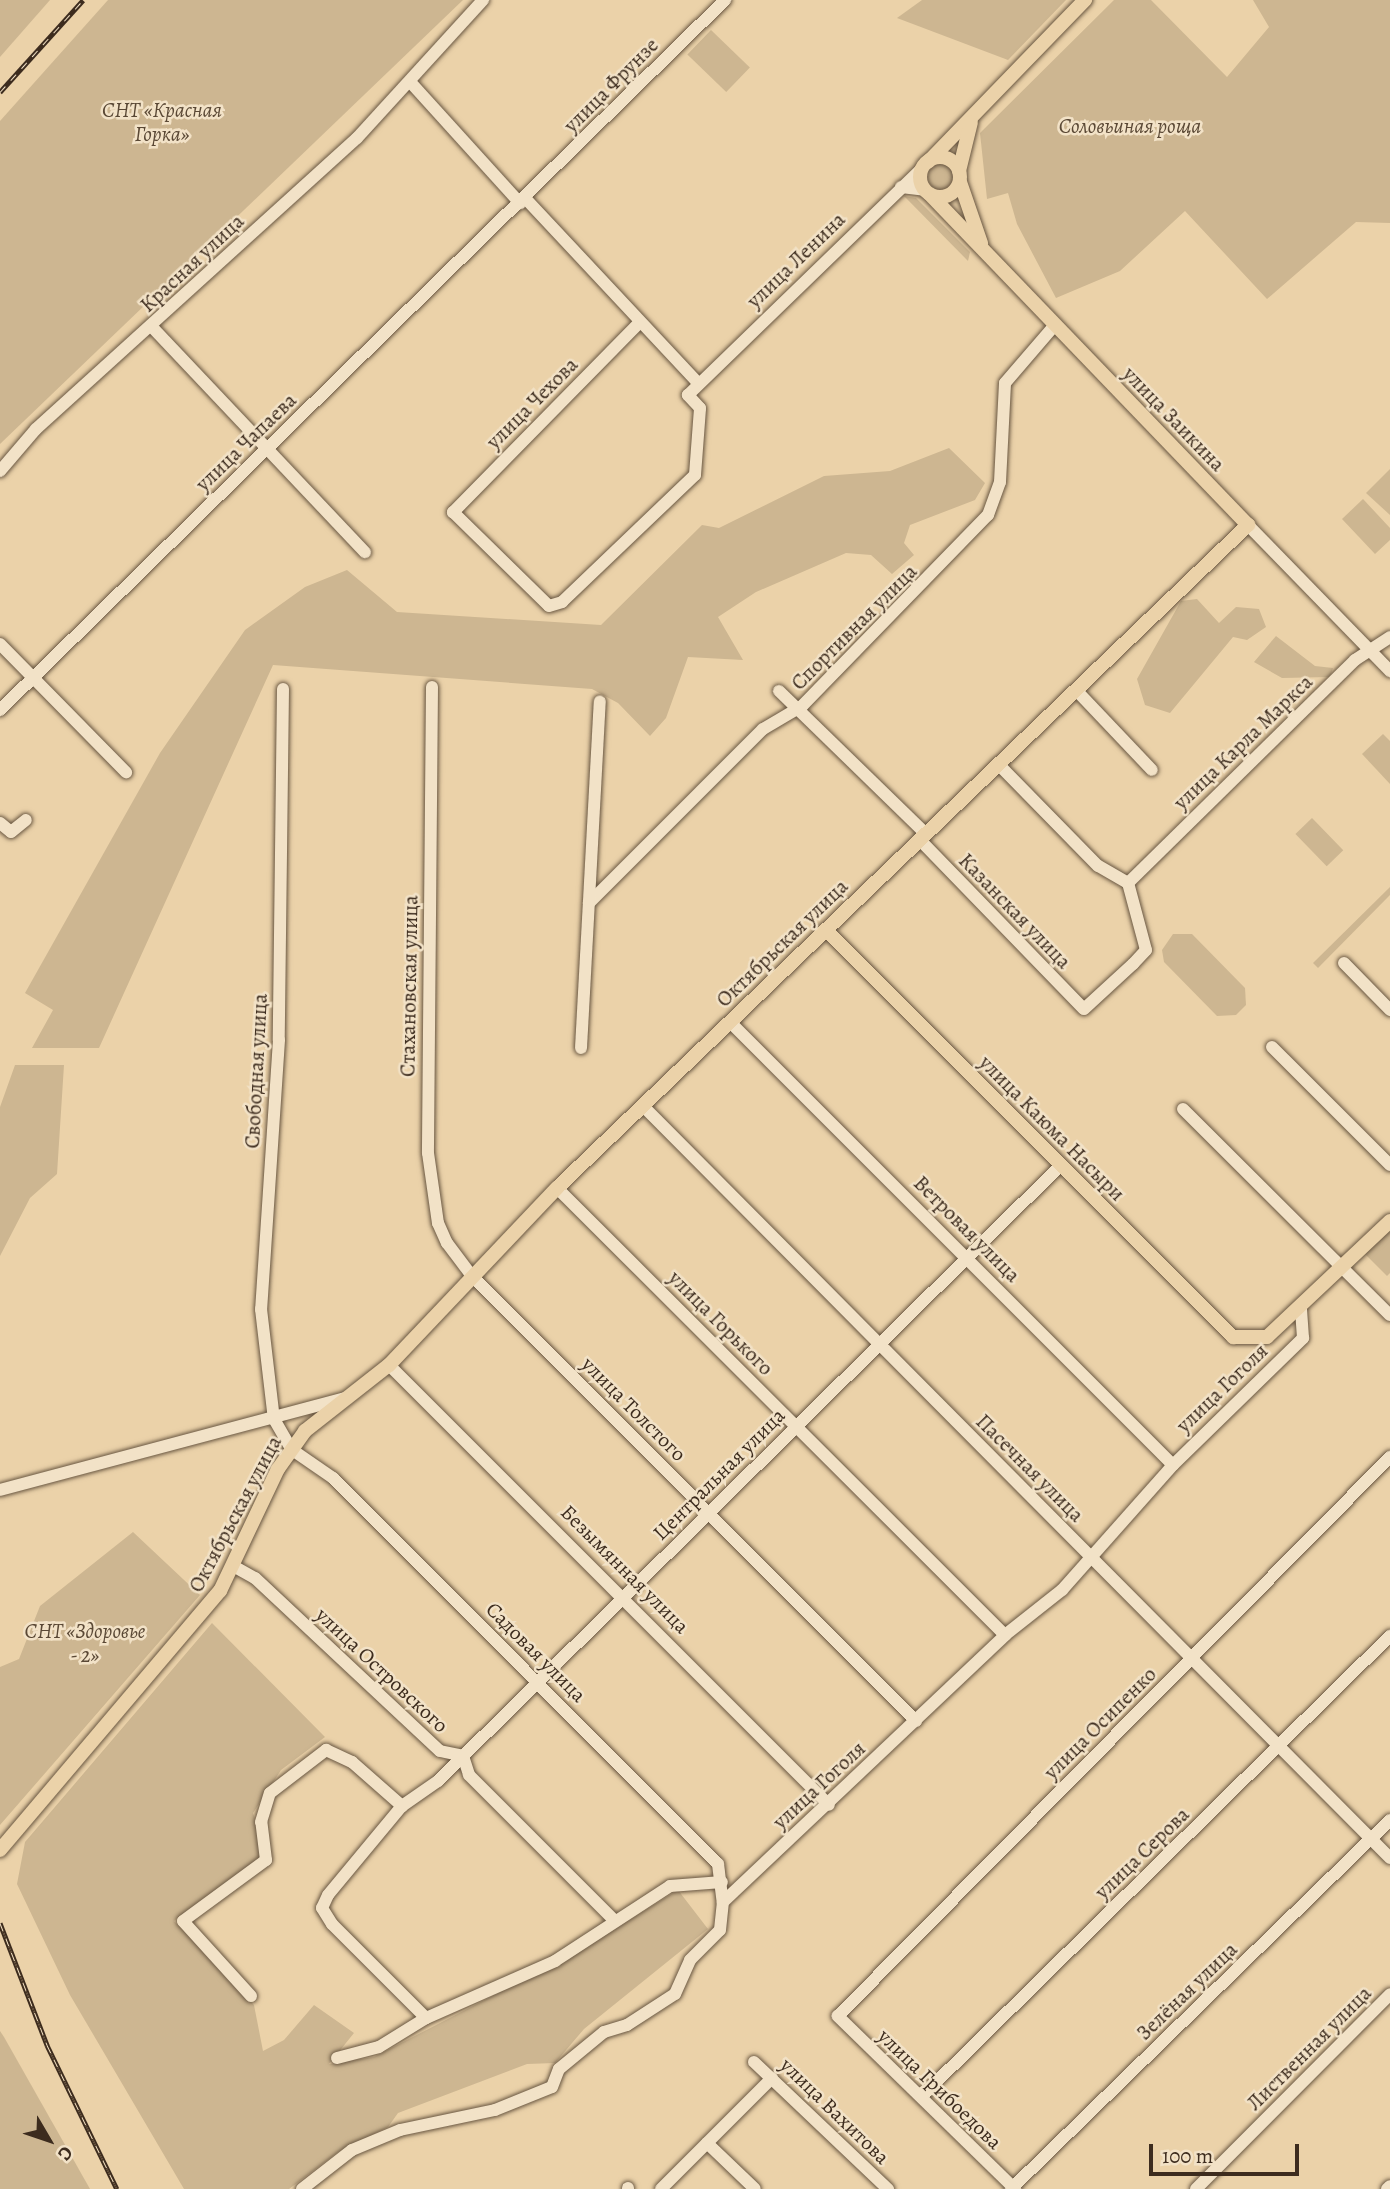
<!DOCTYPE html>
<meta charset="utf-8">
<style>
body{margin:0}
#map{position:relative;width:1390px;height:2189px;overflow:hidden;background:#ebd2a9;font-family:Alegreya,serif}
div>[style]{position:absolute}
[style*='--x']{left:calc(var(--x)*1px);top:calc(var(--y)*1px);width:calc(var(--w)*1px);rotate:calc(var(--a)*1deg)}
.green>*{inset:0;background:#cdb691;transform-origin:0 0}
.round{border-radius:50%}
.roads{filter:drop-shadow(0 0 2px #685641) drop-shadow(0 0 2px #685641)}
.minor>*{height:12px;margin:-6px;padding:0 6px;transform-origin:6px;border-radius:6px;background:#f2e2c7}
.major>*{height:14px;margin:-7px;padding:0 7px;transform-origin:7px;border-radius:7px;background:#ebd2a9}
.major>.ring{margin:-7px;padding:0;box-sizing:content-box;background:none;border:14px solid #ebd2a9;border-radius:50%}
.rail>*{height:5px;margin-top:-2.5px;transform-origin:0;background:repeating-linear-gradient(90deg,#f2e2c7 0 8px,#3d2c1e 0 16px);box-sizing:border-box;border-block:2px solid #3d2c1e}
span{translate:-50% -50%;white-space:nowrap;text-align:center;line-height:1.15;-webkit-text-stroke:5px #f2e2c7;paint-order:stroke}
.street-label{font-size:21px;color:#3d2c1e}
.park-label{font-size:21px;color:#5a4835;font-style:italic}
.north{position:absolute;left:14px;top:2105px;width:70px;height:70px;-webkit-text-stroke:5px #f2e2c7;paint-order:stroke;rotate:129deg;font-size:19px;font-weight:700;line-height:28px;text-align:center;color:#3d2c1e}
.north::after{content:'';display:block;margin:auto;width:24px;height:32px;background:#3d2c1e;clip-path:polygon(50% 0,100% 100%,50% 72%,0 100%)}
.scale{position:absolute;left:1149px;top:2144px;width:150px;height:32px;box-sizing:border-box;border:4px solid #3d2c1e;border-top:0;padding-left:9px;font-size:21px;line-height:24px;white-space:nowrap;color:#3d2c1e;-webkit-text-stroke:5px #f2e2c7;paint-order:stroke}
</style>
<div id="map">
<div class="green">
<i style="clip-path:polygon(0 0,50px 0,0 57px)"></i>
<i style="clip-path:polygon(108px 0,463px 0,0 444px,0 121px)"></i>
<i style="clip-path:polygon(922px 0,1066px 0,1008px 60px,897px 18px)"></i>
<i style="clip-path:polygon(1114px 0,1151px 0,1227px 77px,1269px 27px,1253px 0,1390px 0,1390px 223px,1356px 222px,1267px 299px,1185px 211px,1120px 271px,1056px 298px,1017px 224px,1008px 193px,987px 199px,980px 133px)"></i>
<i style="left:711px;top:30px;width:54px;height:34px;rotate:44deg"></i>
<i class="round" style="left:928px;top:164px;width:26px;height:26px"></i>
<i style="clip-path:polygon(904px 196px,916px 198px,970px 252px,968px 261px)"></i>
<i style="clip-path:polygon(949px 448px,985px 483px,975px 500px,910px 525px,904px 543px,914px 555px,892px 574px,871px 555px,846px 553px,756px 592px,718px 617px,743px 660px,688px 657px,666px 718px,650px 736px,618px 703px,592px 689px,273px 665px,99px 1048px,32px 1048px,53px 1010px,25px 993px,160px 753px,245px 630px,305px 587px,347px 570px,397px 612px,601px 625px,702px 525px,719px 528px,824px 476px,890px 471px)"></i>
<i style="clip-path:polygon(1390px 469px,1390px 515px,1366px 493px)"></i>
<i style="clip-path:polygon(1363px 499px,1390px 528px,1390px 540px,1375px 554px,1342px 519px)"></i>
<i style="clip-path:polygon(1197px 599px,1219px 623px,1236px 607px,1259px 609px,1266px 627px,1247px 640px,1233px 637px,1170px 713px,1145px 705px,1137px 679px,1181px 601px)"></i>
<i style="clip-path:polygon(1276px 636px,1315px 666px,1333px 668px,1330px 677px,1282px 678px,1254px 662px)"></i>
<i style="clip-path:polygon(1383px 734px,1390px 741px,1390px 784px,1362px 754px)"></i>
<i style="left:1312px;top:818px;width:45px;height:23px;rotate:46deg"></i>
<i style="clip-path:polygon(1390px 887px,1390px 895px,1318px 968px,1313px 963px)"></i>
<i style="clip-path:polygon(1173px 934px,1192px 934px,1245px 988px,1246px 1005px,1236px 1015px,1217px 1016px,1164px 962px,1162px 950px)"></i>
<i style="clip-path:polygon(15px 1065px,64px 1065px,57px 1174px,30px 1198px,0 1256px,0 1107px)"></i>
<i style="clip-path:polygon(1390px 1228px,1390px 1273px,1387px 1276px,1364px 1253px)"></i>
<i style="clip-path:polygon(133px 1532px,200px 1595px,0 1825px,0 1667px,19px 1659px,40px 1606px)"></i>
<i style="clip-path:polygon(212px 1623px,325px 1737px,281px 1770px,253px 1813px,267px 1854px,174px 1921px,254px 2005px,263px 2051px,284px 2040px,314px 2005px,354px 2033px,329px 2064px,374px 2057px,576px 1953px,678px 1890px,708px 1929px,584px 2029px,555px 2063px,527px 2064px,398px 2113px,388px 2127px,338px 2152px,289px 2189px,184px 2189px,70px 1995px,17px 1884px,25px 1842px)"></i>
<i style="clip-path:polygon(0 2031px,4px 2037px,90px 2189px,0 2189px)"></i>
</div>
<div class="roads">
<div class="minor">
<i style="--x:412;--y:84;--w:161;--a:47.8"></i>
<i style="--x:901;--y:187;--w:24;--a:7"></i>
<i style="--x:525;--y:198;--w:253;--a:46.9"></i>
<i style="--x:640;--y:322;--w:267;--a:134.5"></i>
<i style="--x:453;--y:512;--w:134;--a:44.4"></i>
<i style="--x:549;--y:606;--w:14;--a:-17"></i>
<i style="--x:562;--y:602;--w:184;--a:-43.7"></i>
<i style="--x:695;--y:475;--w:67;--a:-85.7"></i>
<i style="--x:700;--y:408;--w:18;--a:-133"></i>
<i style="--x:688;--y:395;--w:327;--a:-44.1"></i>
<i style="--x:152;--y:327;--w:310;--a:46.6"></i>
<i style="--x:0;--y:471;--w:55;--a:-49.4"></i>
<i style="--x:36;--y:429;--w:433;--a:-42.2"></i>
<i style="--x:357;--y:138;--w:187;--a:-47.6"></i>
<i style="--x:1248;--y:525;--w:204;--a:45.8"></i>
<i style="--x:0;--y:644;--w:180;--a:45.5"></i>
<i style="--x:432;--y:687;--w:466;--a:90.5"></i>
<i style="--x:428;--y:1153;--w:71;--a:81.9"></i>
<i style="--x:438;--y:1223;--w:22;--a:66"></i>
<i style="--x:447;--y:1243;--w:40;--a:53"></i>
<i style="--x:471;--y:1275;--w:630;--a:45.06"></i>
<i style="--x:283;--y:689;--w:351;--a:90.7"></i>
<i style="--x:279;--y:1040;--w:270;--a:93.8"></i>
<i style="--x:261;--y:1309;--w:111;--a:83.3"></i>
<i style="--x:274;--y:1419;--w:34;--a:60"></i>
<i style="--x:291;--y:1449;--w:51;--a:34.6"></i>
<i style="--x:333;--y:1478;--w:545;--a:45.07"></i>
<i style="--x:718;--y:1864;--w:38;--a:83"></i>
<i style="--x:1076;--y:690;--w:110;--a:46.5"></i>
<i style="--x:779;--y:691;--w:205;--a:44.2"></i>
<i style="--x:0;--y:710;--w:1015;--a:-44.4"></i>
<i style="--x:0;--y:823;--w:14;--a:39"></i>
<i style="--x:11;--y:832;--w:19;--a:-39"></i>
<i style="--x:920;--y:840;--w:235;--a:45.9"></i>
<i style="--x:1084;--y:1009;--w:67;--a:-42.6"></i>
<i style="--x:1133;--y:964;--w:19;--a:-47"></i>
<i style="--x:1146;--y:950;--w:69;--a:-105"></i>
<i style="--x:1128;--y:883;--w:34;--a:-150"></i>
<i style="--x:1098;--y:866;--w:141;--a:-134.4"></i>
<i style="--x:1128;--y:883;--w:318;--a:-44.5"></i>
<i style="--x:1355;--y:660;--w:42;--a:-33.3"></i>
<i style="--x:589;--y:903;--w:246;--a:-45"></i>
<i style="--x:763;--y:729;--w:45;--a:-30.5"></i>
<i style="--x:802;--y:706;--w:267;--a:-45.8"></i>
<i style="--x:988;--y:515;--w:35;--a:-70"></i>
<i style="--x:1000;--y:482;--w:99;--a:-87.1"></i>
<i style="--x:1005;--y:383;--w:75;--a:-49.3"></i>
<i style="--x:1344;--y:963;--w:66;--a:45.6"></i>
<i style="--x:730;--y:1022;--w:626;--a:45"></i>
<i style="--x:1272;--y:1047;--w:167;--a:45"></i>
<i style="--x:581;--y:1048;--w:347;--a:-86.9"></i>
<i style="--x:643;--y:1106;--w:1060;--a:45.19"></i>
<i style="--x:1183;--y:1109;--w:292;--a:44.9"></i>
<i style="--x:557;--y:1188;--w:633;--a:44.94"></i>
<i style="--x:389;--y:1365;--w:622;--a:45"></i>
<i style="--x:0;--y:1490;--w:357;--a:-14.9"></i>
<i style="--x:235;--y:1567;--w:23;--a:29"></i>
<i style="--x:255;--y:1578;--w:253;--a:43.1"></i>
<i style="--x:440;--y:1751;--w:24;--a:12"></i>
<i style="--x:463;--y:1756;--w:20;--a:72"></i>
<i style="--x:469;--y:1775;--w:205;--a:45"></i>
<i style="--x:251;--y:1996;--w:101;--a:-132.2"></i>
<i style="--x:183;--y:1921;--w:103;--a:-36.3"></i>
<i style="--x:266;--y:1860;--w:38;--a:-97"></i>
<i style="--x:261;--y:1822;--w:30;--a:-73"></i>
<i style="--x:270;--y:1793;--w:71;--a:-37.5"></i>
<i style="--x:326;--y:1750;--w:29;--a:25"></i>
<i style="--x:352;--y:1762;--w:67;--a:41.3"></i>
<i style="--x:426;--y:2018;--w:133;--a:-135"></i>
<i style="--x:332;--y:1924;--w:19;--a:-122"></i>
<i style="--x:322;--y:1908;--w:14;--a:-65"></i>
<i style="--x:328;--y:1895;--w:116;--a:-50.3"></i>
<i style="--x:402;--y:1806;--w:44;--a:-34.8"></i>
<i style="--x:438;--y:1781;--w:876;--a:-44.68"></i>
<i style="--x:337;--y:2058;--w:43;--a:-14.7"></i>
<i style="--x:379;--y:2047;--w:55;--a:-31.7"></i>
<i style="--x:426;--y:2018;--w:141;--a:-23.8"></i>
<i style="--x:555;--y:1961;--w:137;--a:-33.1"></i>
<i style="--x:670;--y:1886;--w:52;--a:-4.4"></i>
<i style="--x:754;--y:2062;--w:185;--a:43.5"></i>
<i style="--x:921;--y:2097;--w:658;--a:-44.51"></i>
<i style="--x:707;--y:2143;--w:66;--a:43.8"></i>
<i style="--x:628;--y:2188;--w:1;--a:90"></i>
<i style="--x:302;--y:2189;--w:63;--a:-38"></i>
<i style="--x:352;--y:2150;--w:52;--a:-22.6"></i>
<i style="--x:400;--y:2130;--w:97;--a:-11.9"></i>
<i style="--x:495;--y:2110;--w:61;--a:-22"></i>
<i style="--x:552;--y:2087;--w:19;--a:-69"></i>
<i style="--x:559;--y:2069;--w:58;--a:-39.4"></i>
<i style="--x:604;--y:2032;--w:24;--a:-17"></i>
<i style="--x:627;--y:2025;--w:57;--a:-32.9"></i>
<i style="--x:675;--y:1994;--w:37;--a:-66"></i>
<i style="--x:690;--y:1960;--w:42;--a:-45"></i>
<i style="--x:720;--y:1930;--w:28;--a:-84"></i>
<i style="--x:723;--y:1902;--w:388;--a:-43.4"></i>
<i style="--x:1005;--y:1635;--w:73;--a:-38.3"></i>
<i style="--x:1062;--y:1590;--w:167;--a:-48.4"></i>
<i style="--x:1173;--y:1465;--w:182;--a:-44.3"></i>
<i style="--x:1303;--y:1338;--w:32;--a:-94"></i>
<i style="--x:661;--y:2189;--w:157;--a:-45"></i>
<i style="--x:1011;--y:2189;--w:529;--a:-44.23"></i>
<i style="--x:1015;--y:2189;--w:248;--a:-135.7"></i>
<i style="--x:838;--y:2016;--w:786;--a:-45.36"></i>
<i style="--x:1196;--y:2189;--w:275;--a:-45.1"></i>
<i style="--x:1387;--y:2189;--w:4;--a:-45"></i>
</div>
<div class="major">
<i class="ring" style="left:920px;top:157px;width:26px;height:26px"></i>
<i style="--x:928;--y:162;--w:226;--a:-45.9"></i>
<i style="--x:959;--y:171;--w:50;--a:-76.2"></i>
<i style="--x:960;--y:182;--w:65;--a:71"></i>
<i style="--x:826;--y:930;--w:576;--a:45"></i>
<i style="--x:1233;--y:1337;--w:34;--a:0"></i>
<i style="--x:1267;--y:1337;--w:169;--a:-43.3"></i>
<i style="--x:0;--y:1850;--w:340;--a:-49.7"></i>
<i style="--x:220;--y:1591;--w:135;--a:-64.6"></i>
<i style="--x:278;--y:1469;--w:47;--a:-54.6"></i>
<i style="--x:305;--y:1431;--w:107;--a:-38.2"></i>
<i style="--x:389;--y:1365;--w:244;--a:-46.5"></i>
<i style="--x:557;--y:1188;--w:958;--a:-43.82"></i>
<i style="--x:1248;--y:525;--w:459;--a:-133.9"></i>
</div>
</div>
<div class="rail">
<i style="--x:0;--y:92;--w:124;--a:-47.9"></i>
<i style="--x:0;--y:1923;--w:131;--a:68.9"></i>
<i style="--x:47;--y:2045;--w:160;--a:64.1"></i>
</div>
<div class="street-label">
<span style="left:611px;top:85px;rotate:-45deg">улица Фрунзе</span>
<span style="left:796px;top:260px;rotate:-44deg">улица Ленина</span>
<span style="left:192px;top:263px;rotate:-43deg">Красная улица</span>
<span style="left:532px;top:403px;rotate:-45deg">улица Чехова</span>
<span style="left:1174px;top:419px;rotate:46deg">улица Заикина</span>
<span style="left:246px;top:442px;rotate:-44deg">улица Чапаева</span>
<span style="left:854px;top:627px;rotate:-45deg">Спортивная улица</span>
<span style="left:1243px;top:742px;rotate:-44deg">улица Карла Маркса</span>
<span style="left:1015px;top:911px;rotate:46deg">Казанская улица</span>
<span style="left:782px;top:943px;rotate:-44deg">Октябрьская улица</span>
<span style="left:409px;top:986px;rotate:-89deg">Стахановская улица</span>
<span style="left:256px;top:1071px;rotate:-87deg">Свободная улица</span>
<span style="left:1052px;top:1128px;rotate:45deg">улица Каюма Насыри</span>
<span style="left:967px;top:1229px;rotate:45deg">Ветровая улица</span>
<span style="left:721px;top:1323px;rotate:45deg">улица Горького</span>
<span style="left:1222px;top:1388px;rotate:-44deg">улица Гоголя</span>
<span style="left:634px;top:1409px;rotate:45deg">улица Толстого</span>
<span style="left:1030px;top:1468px;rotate:45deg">Пасечная улица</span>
<span style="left:719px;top:1474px;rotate:-45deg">Центральная улица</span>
<span style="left:235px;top:1514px;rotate:-62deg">Октябрьская улица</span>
<span style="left:625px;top:1569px;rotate:45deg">Безымянная улица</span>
<span style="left:536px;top:1652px;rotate:45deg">Садовая улица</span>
<span style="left:382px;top:1670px;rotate:43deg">улица Островского</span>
<span style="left:1100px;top:1723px;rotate:-45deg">улица Осипенко</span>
<span style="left:819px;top:1785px;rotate:-43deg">улица Гоголя</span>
<span style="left:1142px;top:1853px;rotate:-44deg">улица Серова</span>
<span style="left:1187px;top:1991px;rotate:-44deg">Зелёная улица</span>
<span style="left:1309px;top:2048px;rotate:-45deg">Лиственная улица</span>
<span style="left:940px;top:2089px;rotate:44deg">улица Грибоедова</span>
<span style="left:835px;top:2111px;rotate:44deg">улица Вахитова</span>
</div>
<div class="park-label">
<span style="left:162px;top:122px">СНТ «Красная<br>Горка»</span>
<span style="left:1130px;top:126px">Соловьиная роща</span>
<span style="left:85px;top:1643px">СНТ «Здоровье<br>- 2»</span>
</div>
<div class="north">С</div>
<div class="scale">100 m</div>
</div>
